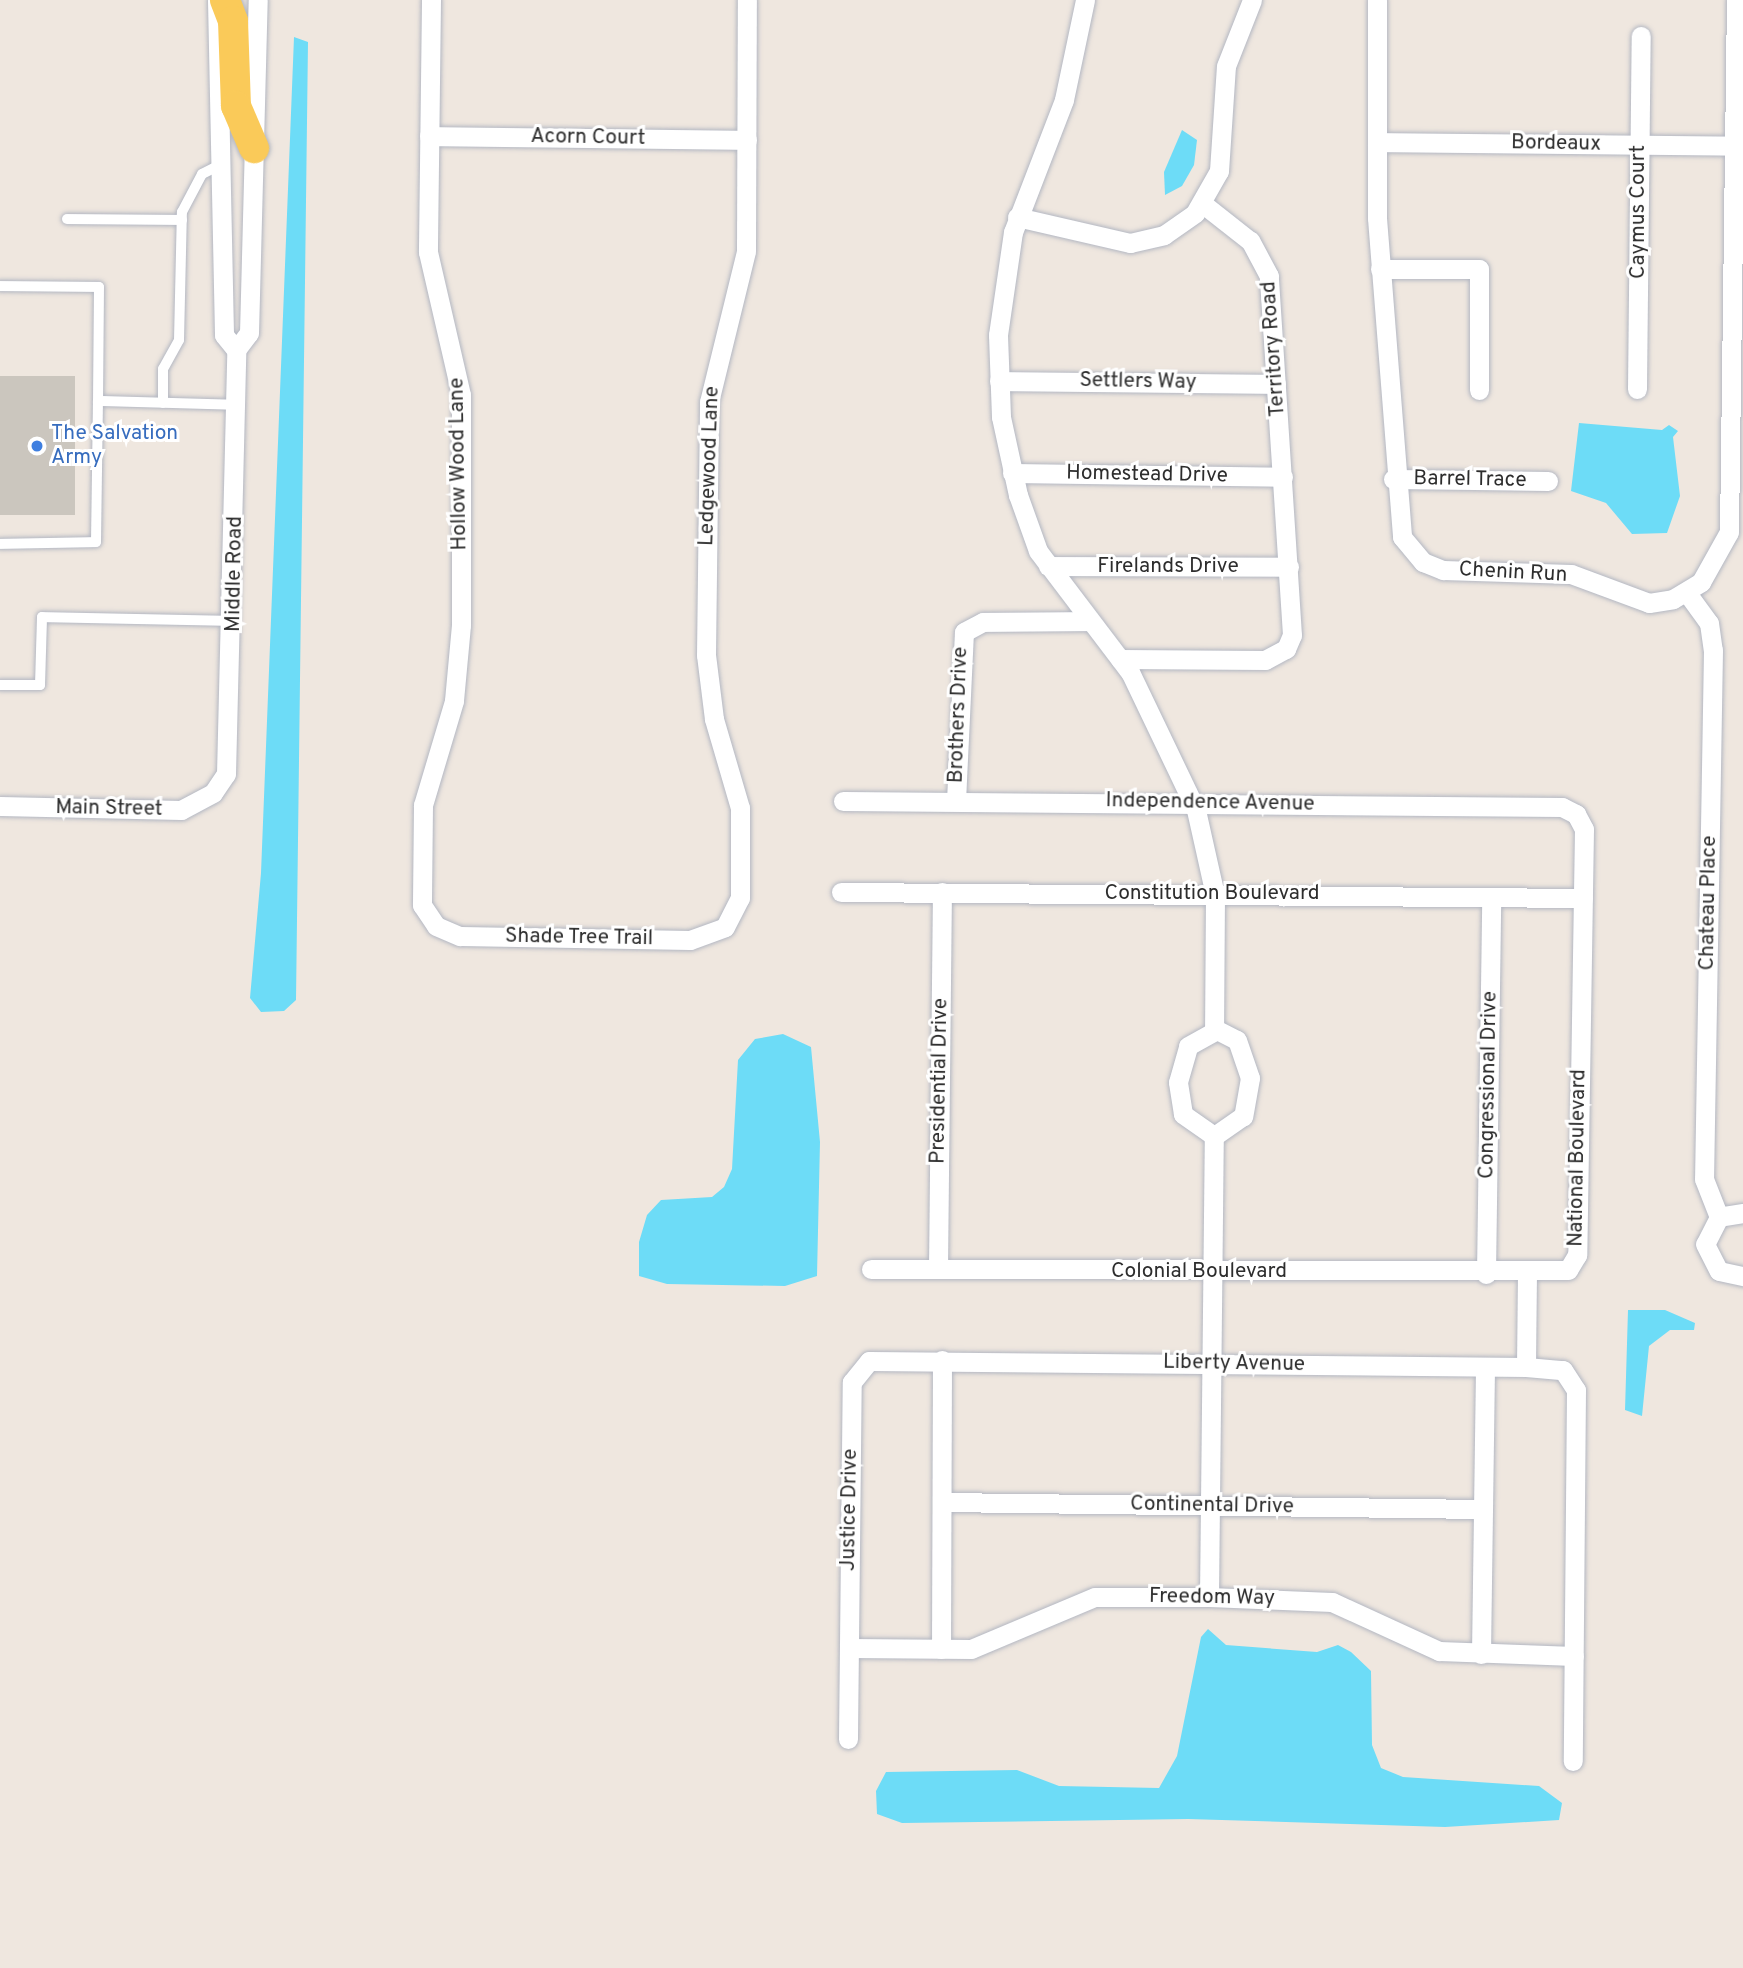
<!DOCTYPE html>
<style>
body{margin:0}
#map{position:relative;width:1743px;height:1968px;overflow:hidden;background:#efe7df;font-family:Overpass,sans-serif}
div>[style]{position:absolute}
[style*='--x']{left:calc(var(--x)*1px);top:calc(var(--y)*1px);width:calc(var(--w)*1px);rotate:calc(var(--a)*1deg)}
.water>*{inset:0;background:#6ddcf7}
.building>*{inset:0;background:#cbc6be;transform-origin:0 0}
.roads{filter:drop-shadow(0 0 2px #b3b7c2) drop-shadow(0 0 2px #b3b7c2)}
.service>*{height:10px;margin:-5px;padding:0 5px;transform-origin:5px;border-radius:5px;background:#fff}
.minor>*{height:19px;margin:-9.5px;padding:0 9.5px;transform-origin:9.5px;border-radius:9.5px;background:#fff}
.primary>*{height:30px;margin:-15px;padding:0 15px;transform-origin:15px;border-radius:15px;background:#faca59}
.dots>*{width:19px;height:19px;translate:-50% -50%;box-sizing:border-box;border:4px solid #fff;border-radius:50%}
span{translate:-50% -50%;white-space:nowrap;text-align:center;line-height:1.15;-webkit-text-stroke:6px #fff;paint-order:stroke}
.street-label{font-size:21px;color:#2d2d2d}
.shop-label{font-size:21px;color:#366cbe}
.left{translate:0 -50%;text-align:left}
</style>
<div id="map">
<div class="water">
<i style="clip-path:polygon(294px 37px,308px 42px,296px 1000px,284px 1011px,261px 1012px,250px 998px,261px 873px)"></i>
<i style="clip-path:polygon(1182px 130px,1197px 140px,1194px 165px,1182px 186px,1165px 195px,1164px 172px)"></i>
<i style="clip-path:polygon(1579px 423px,1662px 430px,1669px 425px,1678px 431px,1673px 437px,1680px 496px,1667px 533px,1632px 534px,1606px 503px,1571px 491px)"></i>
<i style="clip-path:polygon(783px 1034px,811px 1047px,820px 1142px,817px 1276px,785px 1286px,667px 1284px,639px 1276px,639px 1242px,647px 1215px,661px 1200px,712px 1197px,724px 1187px,732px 1169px,738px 1060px,755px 1039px)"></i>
<i style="clip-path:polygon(1628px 1310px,1665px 1310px,1695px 1323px,1694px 1330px,1670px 1330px,1649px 1346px,1642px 1416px,1625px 1410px)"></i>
<i style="clip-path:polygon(1208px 1629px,1226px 1645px,1317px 1652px,1338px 1645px,1351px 1652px,1371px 1671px,1372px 1745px,1381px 1768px,1403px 1777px,1539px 1786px,1562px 1803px,1559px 1820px,1445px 1827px,1188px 1819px,902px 1823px,877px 1814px,876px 1791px,886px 1772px,1017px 1770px,1059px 1786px,1159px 1788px,1177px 1756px,1201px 1637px)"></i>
</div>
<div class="building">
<i style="left:0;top:376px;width:75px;height:139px"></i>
</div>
<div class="roads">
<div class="service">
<i style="--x:67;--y:219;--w:115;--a:0.5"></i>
<i style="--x:0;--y:286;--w:99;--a:0.6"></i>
<i style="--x:99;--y:287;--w:114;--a:90.5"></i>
<i style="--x:163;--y:403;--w:34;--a:-90"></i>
<i style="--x:163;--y:369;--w:33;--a:-61"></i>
<i style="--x:179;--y:340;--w:128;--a:-88.7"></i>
<i style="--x:182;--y:212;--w:43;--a:-62.2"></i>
<i style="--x:202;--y:174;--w:20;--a:-27"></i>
<i style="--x:0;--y:544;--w:96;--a:-1.2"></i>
<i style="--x:96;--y:542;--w:141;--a:-89.2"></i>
<i style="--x:98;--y:401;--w:140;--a:1.6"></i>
<i style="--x:0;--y:685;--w:40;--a:0"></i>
<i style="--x:40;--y:685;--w:68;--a:-88.3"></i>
<i style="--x:42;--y:617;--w:189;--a:1.2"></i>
</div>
<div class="minor">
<i style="--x:217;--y:0;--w:335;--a:88.8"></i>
<i style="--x:224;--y:335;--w:19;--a:51"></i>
<i style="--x:236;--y:350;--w:21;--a:-53"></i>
<i style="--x:249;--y:333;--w:333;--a:-88.5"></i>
<i style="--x:431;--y:0;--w:252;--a:90.7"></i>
<i style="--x:428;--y:252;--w:147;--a:77"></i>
<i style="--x:461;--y:395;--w:230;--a:90"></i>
<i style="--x:461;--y:625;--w:76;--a:95.3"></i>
<i style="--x:454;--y:701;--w:109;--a:106.6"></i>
<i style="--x:423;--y:805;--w:100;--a:90.6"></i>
<i style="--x:422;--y:905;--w:25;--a:56"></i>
<i style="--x:436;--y:926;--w:26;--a:23"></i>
<i style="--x:460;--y:936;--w:230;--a:1"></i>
<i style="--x:690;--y:940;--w:37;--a:-20"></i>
<i style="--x:725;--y:927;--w:33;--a:-63"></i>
<i style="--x:740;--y:898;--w:90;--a:-90"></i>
<i style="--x:740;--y:808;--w:93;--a:-106.3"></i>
<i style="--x:714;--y:719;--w:64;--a:-97.1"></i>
<i style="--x:706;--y:655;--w:253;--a:-89.3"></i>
<i style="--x:709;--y:402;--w:155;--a:-76.2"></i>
<i style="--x:746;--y:251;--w:251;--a:-89.8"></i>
<i style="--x:1085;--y:0;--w:102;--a:101.9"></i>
<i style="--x:1064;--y:100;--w:142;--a:111.1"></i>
<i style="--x:1013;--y:232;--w:104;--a:98.3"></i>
<i style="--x:998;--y:335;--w:82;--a:87.9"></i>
<i style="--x:1001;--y:417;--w:80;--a:77.7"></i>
<i style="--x:1018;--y:495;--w:59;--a:70.3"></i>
<i style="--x:1038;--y:551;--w:152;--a:52.8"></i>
<i style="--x:1130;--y:672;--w:153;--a:64.4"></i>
<i style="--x:1196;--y:810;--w:87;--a:77.4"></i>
<i style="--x:1215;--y:895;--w:135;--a:90.4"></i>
<i style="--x:1377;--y:0;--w:218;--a:90"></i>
<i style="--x:1377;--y:218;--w:320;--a:85.5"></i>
<i style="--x:1402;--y:537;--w:33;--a:50"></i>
<i style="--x:1423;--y:562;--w:22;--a:22"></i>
<i style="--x:1443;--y:570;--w:128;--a:1.8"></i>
<i style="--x:1571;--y:574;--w:83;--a:20.4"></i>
<i style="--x:1649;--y:603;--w:24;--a:-9"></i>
<i style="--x:1673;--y:599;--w:33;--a:-31"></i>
<i style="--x:1701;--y:582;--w:57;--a:-60.8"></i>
<i style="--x:1729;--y:532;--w:532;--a:-89.25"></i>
<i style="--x:429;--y:136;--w:318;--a:0.7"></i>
<i style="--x:1377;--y:142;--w:357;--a:0.6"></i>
<i style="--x:1017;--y:217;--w:116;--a:13"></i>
<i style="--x:1130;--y:243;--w:35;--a:-13"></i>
<i style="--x:1164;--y:235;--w:38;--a:-35"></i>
<i style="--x:1195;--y:213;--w:48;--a:-60.3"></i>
<i style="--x:1219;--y:171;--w:105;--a:-86.2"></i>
<i style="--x:1226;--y:66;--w:71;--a:-68.5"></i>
<i style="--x:1380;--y:269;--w:99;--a:0"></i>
<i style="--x:1479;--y:269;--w:121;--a:90"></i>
<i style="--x:999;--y:381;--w:277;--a:0.6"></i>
<i style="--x:1637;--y:389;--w:353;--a:-89.4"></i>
<i style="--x:1012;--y:473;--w:271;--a:0.8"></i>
<i style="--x:1393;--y:479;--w:155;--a:0.7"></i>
<i style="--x:1048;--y:566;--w:241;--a:0.2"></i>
<i style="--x:1687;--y:593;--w:37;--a:54"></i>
<i style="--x:1709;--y:623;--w:27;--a:82"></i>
<i style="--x:1713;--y:650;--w:529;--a:90.97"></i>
<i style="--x:1704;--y:1179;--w:41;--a:68.5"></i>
<i style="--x:1120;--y:659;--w:145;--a:0.4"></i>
<i style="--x:1265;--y:660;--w:24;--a:-28"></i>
<i style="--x:1286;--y:649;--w:15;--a:-67"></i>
<i style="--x:1292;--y:635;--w:360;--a:-93.7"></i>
<i style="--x:1269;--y:276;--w:40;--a:-118"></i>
<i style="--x:1250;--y:241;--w:60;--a:-141.8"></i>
<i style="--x:843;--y:801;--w:719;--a:0.48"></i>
<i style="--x:1562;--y:807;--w:16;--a:27"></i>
<i style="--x:1576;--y:814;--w:17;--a:62"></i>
<i style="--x:1584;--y:829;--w:426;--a:90.9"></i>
<i style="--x:1577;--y:1255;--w:17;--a:121"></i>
<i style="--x:1568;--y:1270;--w:697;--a:-179.92"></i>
<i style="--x:956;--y:801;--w:169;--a:-87.3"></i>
<i style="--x:964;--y:632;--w:21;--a:-28"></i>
<i style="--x:983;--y:622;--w:107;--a:-0.5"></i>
<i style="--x:0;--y:806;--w:181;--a:1.3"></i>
<i style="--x:181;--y:810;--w:36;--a:-28"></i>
<i style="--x:213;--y:793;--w:23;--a:-56"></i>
<i style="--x:226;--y:774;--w:424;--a:-88.6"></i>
<i style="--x:841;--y:892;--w:742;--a:0.46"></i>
<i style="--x:1217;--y:1030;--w:22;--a:27"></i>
<i style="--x:1237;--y:1040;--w:40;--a:71.1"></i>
<i style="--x:1250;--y:1078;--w:39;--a:100"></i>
<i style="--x:1243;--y:1116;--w:35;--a:145"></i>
<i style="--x:1214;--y:1136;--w:38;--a:-145"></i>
<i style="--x:1183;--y:1114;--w:32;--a:-99"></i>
<i style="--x:1178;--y:1082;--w:37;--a:-74"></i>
<i style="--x:1188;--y:1046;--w:33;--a:-29"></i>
<i style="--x:1743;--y:1213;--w:24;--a:171"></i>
<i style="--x:1719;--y:1217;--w:30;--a:117"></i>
<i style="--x:1705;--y:1244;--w:30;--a:63"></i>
<i style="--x:1719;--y:1271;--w:25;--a:12"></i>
<i style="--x:938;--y:1269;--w:377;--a:-89.4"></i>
<i style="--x:1486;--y:1274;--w:377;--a:-89.2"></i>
<i style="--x:1526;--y:1367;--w:92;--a:-89.4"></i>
<i style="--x:942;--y:1502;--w:541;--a:0.74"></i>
<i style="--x:1209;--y:1597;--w:461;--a:-89.4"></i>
<i style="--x:849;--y:1648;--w:122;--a:0.5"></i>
<i style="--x:971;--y:1649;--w:134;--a:-22.8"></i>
<i style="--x:1095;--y:1597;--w:114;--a:0"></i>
<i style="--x:1209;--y:1597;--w:123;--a:2.3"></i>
<i style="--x:1332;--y:1602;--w:118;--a:24.6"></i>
<i style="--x:1439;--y:1651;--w:135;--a:2.1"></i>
<i style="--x:941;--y:1649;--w:289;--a:-89.8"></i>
<i style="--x:1481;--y:1654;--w:287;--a:-89.2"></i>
<i style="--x:848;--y:1739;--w:357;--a:-89.4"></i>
<i style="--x:852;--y:1382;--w:27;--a:-51"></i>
<i style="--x:869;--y:1361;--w:657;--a:0.52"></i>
<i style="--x:1526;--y:1367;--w:37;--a:5"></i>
<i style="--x:1563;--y:1370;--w:24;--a:57"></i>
<i style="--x:1576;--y:1390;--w:371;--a:90.5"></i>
</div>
<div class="primary">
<i style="--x:225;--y:0;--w:22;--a:69"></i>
<i style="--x:233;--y:21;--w:85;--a:88"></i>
<i style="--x:236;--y:106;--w:46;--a:66.8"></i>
</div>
</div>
<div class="dots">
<i style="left:37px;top:446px;background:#3f7fe0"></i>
</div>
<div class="street-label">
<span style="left:588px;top:138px;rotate:1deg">Acorn Court</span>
<span style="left:1556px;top:144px;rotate:1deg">Bordeaux</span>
<span style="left:1639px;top:212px;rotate:-90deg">Caymus Court</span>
<span style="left:1274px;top:349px;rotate:-94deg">Territory Road</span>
<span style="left:1138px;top:382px;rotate:1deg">Settlers Way</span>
<span style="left:459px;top:464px;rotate:-91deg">Hollow Wood Lane</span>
<span style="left:710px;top:466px;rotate:-88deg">Ledgewood Lane</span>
<span style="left:1147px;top:475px;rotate:1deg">Homestead Drive</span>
<span style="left:1470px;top:480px;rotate:1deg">Barrel Trace</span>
<span style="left:1168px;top:567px">Firelands Drive</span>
<span style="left:1513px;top:573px;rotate:3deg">Chenin Run</span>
<span style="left:235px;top:574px;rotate:-89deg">Middle Road</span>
<span style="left:959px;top:715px;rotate:-88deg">Brothers Drive</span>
<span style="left:1210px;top:803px;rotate:1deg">Independence Avenue</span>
<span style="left:109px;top:809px;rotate:1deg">Main Street</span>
<span style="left:1212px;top:894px">Constitution Boulevard</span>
<span style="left:1709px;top:903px;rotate:-89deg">Chateau Place</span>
<span style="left:579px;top:938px;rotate:1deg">Shade Tree Trail</span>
<span style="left:940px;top:1081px;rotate:-89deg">Presidential Drive</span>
<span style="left:1489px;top:1085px;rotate:-89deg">Congressional Drive</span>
<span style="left:1578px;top:1158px;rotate:-89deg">National Boulevard</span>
<span style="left:1199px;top:1272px">Colonial Boulevard</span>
<span style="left:1234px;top:1364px;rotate:1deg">Liberty Avenue</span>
<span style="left:1212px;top:1506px;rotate:1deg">Continental Drive</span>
<span style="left:850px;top:1510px;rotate:-89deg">Justice Drive</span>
<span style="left:1212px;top:1598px;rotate:1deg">Freedom Way</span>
</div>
<div class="shop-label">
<span class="left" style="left:51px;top:446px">The Salvation<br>Army</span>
</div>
</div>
